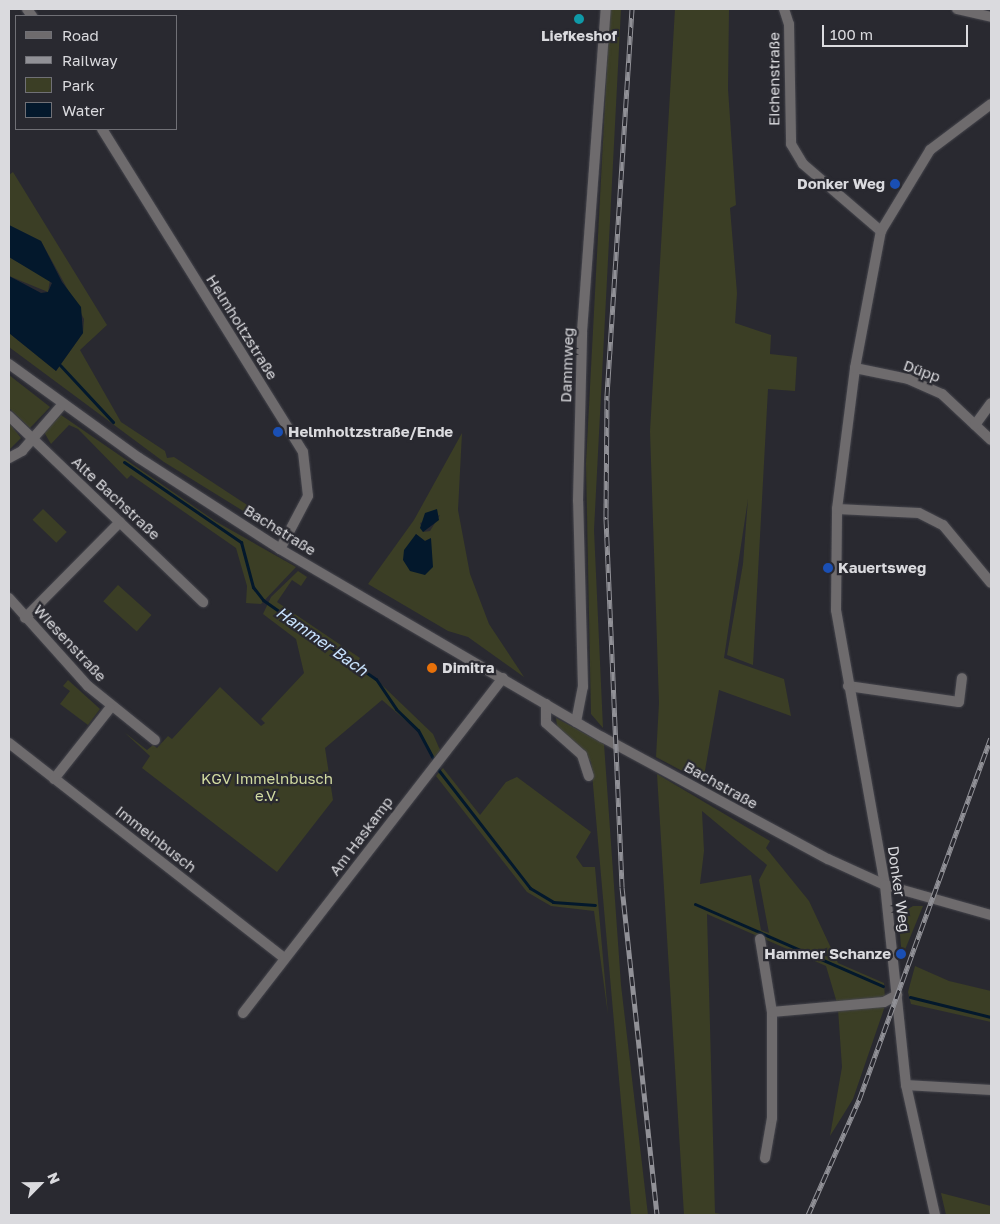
<!DOCTYPE html>
<meta charset="utf-8">
<style>
body{margin:0}
#map{position:relative;width:1000px;height:1224px;overflow:hidden;background:#292930;font-family:"Golos Text",sans-serif}
div>[style]{position:absolute}
[style*='--x']{left:calc(var(--x)*1px);top:calc(var(--y)*1px);width:calc(var(--w)*1px);rotate:calc(var(--a)*1deg)}
.green>*{inset:0;background:#3b3e25;transform-origin:0 0}
.water>*{inset:0;background:#03182c}
.stream>*{height:3px;margin:-1.5px;padding:0 1.5px;transform-origin:1.5px;border-radius:1.5px;background:#03182c}
.roads{filter:drop-shadow(0 0 1px #45454c) drop-shadow(0 0 1px #45454c)}
.minor>*{height:10px;margin:-5px;padding:0 5px;transform-origin:5px;border-radius:5px;background:#6e6b6d}
.tertiary>*{height:10px;margin:-5px;padding:0 5px;transform-origin:5px;border-radius:5px;background:#6e6b6d}
.rail>*{height:5px;margin-top:-2.5px;transform-origin:0;background:repeating-linear-gradient(90deg,#292930 0 9px,#919197 0 18px);box-sizing:border-box;border-block:1px solid #919197}
.dots>*{width:14px;height:14px;translate:-50% -50%;box-sizing:border-box;border:2px solid #292930;border-radius:50%}
span{translate:-50% -50%;white-space:nowrap;text-align:center;line-height:1.15;-webkit-text-stroke:4.5px #292930;paint-order:stroke}
.poi-label{font-size:15px;color:#dadade;font-weight:700}
.right{translate:-100% -50%;text-align:right}
.left{translate:0 -50%;text-align:left}
.street-label{font-size:15px;color:#dadade}
.park-label{font-size:15px;color:#d2dba1}
.water-label{font-size:16px;color:#c8e2fd;font-style:italic}
.frame{position:absolute;inset:0;border:10px solid #dadade;pointer-events:none}
.legend{position:absolute;left:15px;top:15px;width:162px;height:115px;box-sizing:border-box;background:#292930;border:1px solid #707076;margin:0;padding:6px 9px;list-style:none;font-size:15px;color:#dadade}
.legend li{display:flex;align-items:center;gap:10px;height:25px}
.legend b{width:25px;border:1px solid #707076}
.north{position:absolute;left:15px;top:1159px;width:50px;height:50px;-webkit-text-stroke:4px #292930;paint-order:stroke;rotate:67deg;font-size:14px;font-weight:700;line-height:20px;text-align:center;color:#dadade}
.north::after{content:'';display:block;margin:auto;width:18px;height:22px;background:#dadade;clip-path:polygon(50% 0,100% 100%,50% 72%,0 100%)}
.scale{position:absolute;left:822px;top:25px;width:146px;height:22px;box-sizing:border-box;border:2px solid #dadade;border-top:0;padding-left:6px;font-size:15px;line-height:18px;white-space:nowrap;color:#dadade;-webkit-text-stroke:4px #292930;paint-order:stroke}
</style>
<div id="map">
<div class="green">
<i style="clip-path:polygon(610px 9px,621px 9px,594px 530px,603px 728px,591px 714px,586px 463px)"></i>
<i style="clip-path:polygon(675px 9px,729px 9px,728px 89px,736px 205px,730px 208px,737px 293px,735px 323px,771px 335px,770px 354px,797px 357px,795px 391px,768px 389px,753px 665px,727px 655px,743px 564px,748px 499px,724px 658px,784px 679px,791px 716px,719px 690px,703px 782px,656px 757px,659px 703px,650px 431px)"></i>
<i style="clip-path:polygon(13px 172px,107px 325px,80px 350px,121px 422px,165px 451px,167px 458px,174px 457px,270px 520px,261px 522px,164px 462px,9px 347px,9px 333px,56px 371px,83px 333px,84px 319px,41px 241px,9px 225px,9px 175px)"></i>
<i style="clip-path:polygon(9px 257px,50px 280px,48px 292px,9px 276px)"></i>
<i style="clip-path:polygon(9px 375px,50px 407px,30px 428px,9px 408px)"></i>
<i style="clip-path:polygon(61px 415px,215px 521px,296px 567px,261px 604px,246px 603px,247px 586px,236px 548px,131px 475px,127px 479px,78px 429px,69px 425px,51px 444px,44px 432px)"></i>
<i style="clip-path:polygon(9px 423px,21px 438px,9px 450px)"></i>
<i style="clip-path:polygon(evenodd,462px 433px,458px 510px,470px 574px,489px 624px,524px 677px,468px 637px,448px 631px,368px 584px,414px 520px,462px 433px,440px 515px,430px 531px,423px 532px,420px 523px,440px 515px,462px 433px,416px 534px,425px 541px,431px 538px,403px 560px,416px 534px)"></i>
<i style="left:43px;top:509px;width:33px;height:15px;rotate:44deg"></i>
<i style="clip-path:polygon(298px 571px,307px 577px,301px 586px,292px 580px,277px 602px,360px 658px,358px 662px,433px 734px,440px 750px,433px 760px,419px 732px,382px 700px,325px 748px,333px 800px,277px 872px,142px 768px,150px 756px,124px 732px,147px 750px,153px 745px,157px 748px,168px 736px,172px 739px,220px 687px,261px 726px,265px 723px,261px 719px,304px 673px,296px 639px,263px 614px,271px 597px)"></i>
<i style="left:118px;top:585px;width:45px;height:22px;rotate:42deg"></i>
<i style="clip-path:polygon(68px 680px,100px 709px,88px 725px,60px 704px,70px 691px,63px 686px)"></i>
<i style="clip-path:polygon(556px 718px,604px 744px,621px 985px,648px 1215px,631px 1215px,591px 762px,557px 726px)"></i>
<i style="clip-path:polygon(443px 768px,480px 815px,506px 782px,517px 777px,591px 832px,576px 857px,583px 867px,595px 867px,608px 1015px,594px 911px,551px 906px,527px 892px,436px 776px)"></i>
<i style="clip-path:polygon(evenodd,657px 774px,770px 841px,766px 848px,809px 901px,838px 963px,884px 983px,885px 999px,837px 1003px,826px 966px,707px 914px,715px 1213px,727px 1215px,684px 1215px,657px 774px,702px 811px,767px 865px,759px 880px,769px 933px,761px 930px,751px 875px,700px 884px,704px 851px,702px 811px)"></i>
<i style="clip-path:polygon(913px 906px,923px 906px,902px 957px,899px 923px,903px 912px)"></i>
<i style="clip-path:polygon(915px 966px,949px 981px,991px 991px,991px 1022px,911px 1004px,908px 992px)"></i>
<i style="clip-path:polygon(885px 1006px,853px 1099px,830px 1136px,842px 1067px,838px 1009px)"></i>
<i style="clip-path:polygon(941px 1193px,991px 1206px,991px 1215px,946px 1215px)"></i>
</div>
<div class="water">
<i style="clip-path:polygon(9px 225px,41px 241px,62px 282px,81px 307px,83px 333px,56px 371px,9px 333px,9px 276px,41px 293px,48px 292px,52px 283px,9px 257px)"></i>
<i style="clip-path:polygon(437px 509px,439px 520px,423px 532px,420px 528px,425px 513px)"></i>
<i style="clip-path:polygon(416px 534px,425px 541px,431px 538px,433px 567px,425px 575px,410px 571px,403px 560px,404px 550px)"></i>
</div>
<div class="stream">
<i style="--x:60;--y:365;--w:78;--a:47.1"></i>
<i style="--x:124;--y:462;--w:142;--a:34.4"></i>
<i style="--x:241;--y:542;--w:47;--a:75.1"></i>
<i style="--x:253;--y:587;--w:16;--a:52"></i>
<i style="--x:263;--y:600;--w:138;--a:35"></i>
<i style="--x:376;--y:679;--w:36;--a:56"></i>
<i style="--x:396;--y:709;--w:30;--a:44"></i>
<i style="--x:418;--y:730;--w:36;--a:62"></i>
<i style="--x:437;--y:768;--w:152;--a:52.2"></i>
<i style="--x:530;--y:888;--w:27;--a:31"></i>
<i style="--x:553;--y:902;--w:42;--a:4.1"></i>
<i style="--x:695;--y:904;--w:205;--a:23.6"></i>
<i style="--x:910;--y:997;--w:83;--a:13.9"></i>
</div>
<div class="roads">
<div class="minor">
<i style="--x:27;--y:9;--w:9;--a:54"></i>
<i style="--x:784;--y:9;--w:16;--a:72"></i>
<i style="--x:789;--y:24;--w:120;--a:89"></i>
<i style="--x:791;--y:144;--w:23;--a:59"></i>
<i style="--x:803;--y:164;--w:103;--a:40.7"></i>
<i style="--x:957;--y:9;--w:35;--a:13"></i>
<i style="--x:102;--y:129;--w:380;--a:58.1"></i>
<i style="--x:303;--y:452;--w:44;--a:83.5"></i>
<i style="--x:308;--y:496;--w:60;--a:117.8"></i>
<i style="--x:855;--y:368;--w:54;--a:11.7"></i>
<i style="--x:908;--y:379;--w:37;--a:24"></i>
<i style="--x:942;--y:394;--w:67;--a:43.2"></i>
<i style="--x:9;--y:416;--w:269;--a:43.8"></i>
<i style="--x:975;--y:425;--w:27;--a:-54"></i>
<i style="--x:9;--y:458;--w:15;--a:-28"></i>
<i style="--x:22;--y:451;--w:61;--a:-49"></i>
<i style="--x:837;--y:509;--w:82;--a:2.8"></i>
<i style="--x:919;--y:513;--w:27;--a:27"></i>
<i style="--x:943;--y:525;--w:75;--a:50.4"></i>
<i style="--x:9;--y:598;--w:118;--a:48.1"></i>
<i style="--x:88;--y:686;--w:86;--a:38.9"></i>
<i style="--x:25;--y:618;--w:135;--a:-45.3"></i>
<i style="--x:848;--y:686;--w:112;--a:8.2"></i>
<i style="--x:959;--y:702;--w:24;--a:-83"></i>
<i style="--x:546;--y:704;--w:19;--a:90"></i>
<i style="--x:546;--y:723;--w:48;--a:41.6"></i>
<i style="--x:582;--y:755;--w:22;--a:72"></i>
<i style="--x:576;--y:722;--w:36;--a:-79"></i>
<i style="--x:583;--y:687;--w:186;--a:-91.5"></i>
<i style="--x:578;--y:501;--w:169;--a:-88.6"></i>
<i style="--x:582;--y:332;--w:324;--a:-85.8"></i>
<i style="--x:9;--y:743;--w:349;--a:38"></i>
<i style="--x:54;--y:779;--w:90;--a:-51.7"></i>
<i style="--x:885;--y:885;--w:279;--a:-100.1"></i>
<i style="--x:836;--y:610;--w:101;--a:-89.4"></i>
<i style="--x:837;--y:509;--w:142;--a:-82.7"></i>
<i style="--x:855;--y:368;--w:139;--a:-79.3"></i>
<i style="--x:881;--y:231;--w:95;--a:-58.8"></i>
<i style="--x:930;--y:150;--w:76;--a:-37"></i>
<i style="--x:760;--y:939;--w:74;--a:80.7"></i>
<i style="--x:243;--y:1013;--w:424;--a:-52.2"></i>
<i style="--x:906;--y:1085;--w:85;--a:3.4"></i>
<i style="--x:765;--y:1158;--w:41;--a:-80.1"></i>
<i style="--x:772;--y:1118;--w:106;--a:-90"></i>
<i style="--x:772;--y:1012;--w:112;--a:-5.1"></i>
<i style="--x:884;--y:1002;--w:15;--a:-28"></i>
</div>
<div class="tertiary">
<i style="--x:9;--y:364;--w:160;--a:35.9"></i>
<i style="--x:139;--y:458;--w:168;--a:32.8"></i>
<i style="--x:280;--y:549;--w:373;--a:30.3"></i>
<i style="--x:602;--y:737;--w:257;--a:28.4"></i>
<i style="--x:828;--y:859;--w:63;--a:24.5"></i>
<i style="--x:885;--y:885;--w:110;--a:15.8"></i>
<i style="--x:885;--y:885;--w:201;--a:84"></i>
<i style="--x:906;--y:1085;--w:133;--a:77.4"></i>
</div>
</div>
<div class="rail">
<i style="--x:632;--y:9;--w:392;--a:93.7"></i>
<i style="--x:607;--y:400;--w:119;--a:90.5"></i>
<i style="--x:606;--y:519;--w:368;--a:87.5"></i>
<i style="--x:622;--y:887;--w:330;--a:83.9"></i>
<i style="--x:808;--y:1215;--w:126;--a:-66.1"></i>
<i style="--x:859;--y:1100;--w:385;--a:-70"></i>
</div>
<div class="dots">
<i style="left:579px;top:19px;background:#0f9aa8"></i>
<i style="left:895px;top:184px;background:#1a4fb4"></i>
<i style="left:278px;top:432px;background:#1a4fb4"></i>
<i style="left:828px;top:568px;background:#1a4fb4"></i>
<i style="left:432px;top:668px;background:#e8710a"></i>
<i style="left:901px;top:954px;background:#1a4fb4"></i>
</div>
<div class="poi-label">
<span style="left:579px;top:36px">Liefkeshof</span>
<span class="right" style="left:885px;top:184px">Donker Weg</span>
<span class="left" style="left:288px;top:432px">Helmholtzstraße/Ende</span>
<span class="left" style="left:838px;top:568px">Kauertsweg</span>
<span class="left" style="left:442px;top:668px">Dimitra</span>
<span class="right" style="left:891px;top:954px">Hammer Schanze</span>
</div>
<div class="street-label">
<span style="left:774px;top:79px;rotate:-90deg">Eichenstraße</span>
<span style="left:242px;top:327px;rotate:58deg">Helmholtzstraße</span>
<span style="left:567px;top:365px;rotate:-88deg">Dammweg</span>
<span style="left:922px;top:371px;rotate:20deg">Düpp</span>
<span style="left:116px;top:498px;rotate:43deg">Alte Bachstraße</span>
<span style="left:280px;top:530px;rotate:32deg">Bachstraße</span>
<span style="left:70px;top:643px;rotate:47deg">Wiesenstraße</span>
<span style="left:721px;top:785px;rotate:29deg">Bachstraße</span>
<span style="left:361px;top:836px;rotate:-53deg">Am Haskamp</span>
<span style="left:156px;top:839px;rotate:38deg">Immelnbusch</span>
<span style="left:899px;top:889px;rotate:82deg">Donker Weg</span>
</div>
<div class="park-label">
<span style="left:267px;top:787px">KGV Immelnbusch<br>e.V.</span>
</div>
<div class="water-label">
<span style="left:322px;top:641px;rotate:35deg">Hammer Bach</span>
</div>
<div class="frame"></div>
<ul class="legend">
<li><b style="height:6px;background:#6e6b6d"></b>Road</li>
<li><b style="height:6px;background:#919197"></b>Railway</li>
<li><b style="height:14px;background:#3b3e25"></b>Park</li>
<li><b style="height:14px;background:#03182c"></b>Water</li>
</ul>
<div class="north">N</div>
<div class="scale">100 m</div>
</div>
